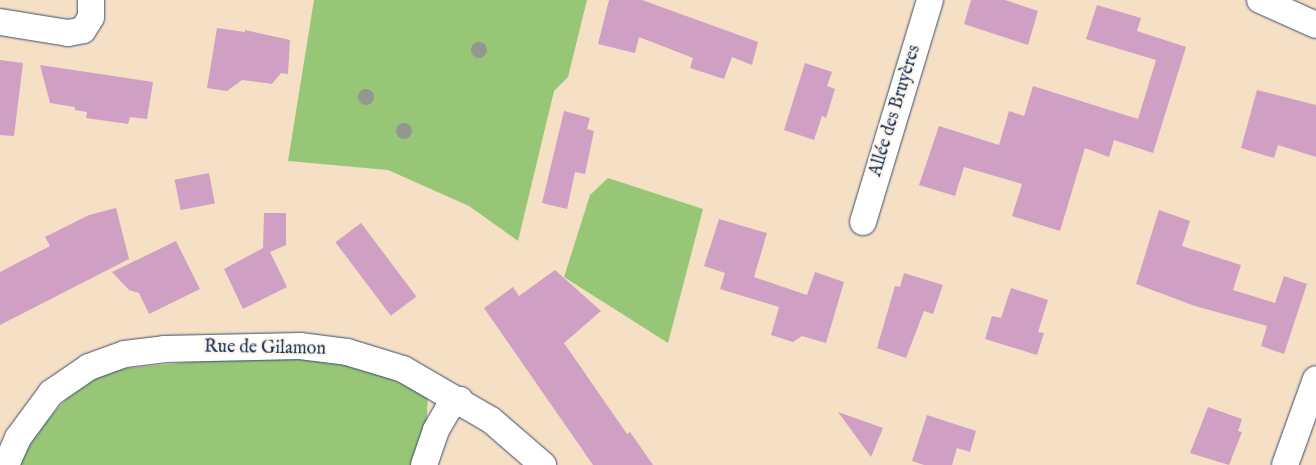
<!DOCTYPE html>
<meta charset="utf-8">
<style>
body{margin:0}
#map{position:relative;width:1316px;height:465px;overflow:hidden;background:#f5e0c5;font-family:"IM FELL English",serif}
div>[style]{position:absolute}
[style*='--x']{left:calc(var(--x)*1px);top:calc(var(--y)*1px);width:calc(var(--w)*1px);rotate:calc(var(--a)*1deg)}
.green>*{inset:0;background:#97c776}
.building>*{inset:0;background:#d09fc4;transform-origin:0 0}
.roads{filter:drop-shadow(0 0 1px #3c4a6d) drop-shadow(0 0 1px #3c4a6d)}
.minor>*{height:26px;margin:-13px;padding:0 13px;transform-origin:13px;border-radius:13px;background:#fff}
.trees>*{width:16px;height:16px;margin:-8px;border-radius:50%;background:#919890}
span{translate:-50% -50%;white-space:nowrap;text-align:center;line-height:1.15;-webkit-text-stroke:4.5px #fbf7ec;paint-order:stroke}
.street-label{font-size:18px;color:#1b2f5e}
</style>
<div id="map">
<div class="green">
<i style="clip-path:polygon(314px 0,587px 0,568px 77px,554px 91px,518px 241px,469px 206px,388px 170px,288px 161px)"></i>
<i style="clip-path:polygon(608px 178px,703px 209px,668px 343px,564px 277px,590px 195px)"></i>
<i style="clip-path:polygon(229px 358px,310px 359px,365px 367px,428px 396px,426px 429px,414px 465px,16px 465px,30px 439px,68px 397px,109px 370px)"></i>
</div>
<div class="building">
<i style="clip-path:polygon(609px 0,642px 0,758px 42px,752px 65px,732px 57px,724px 79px,690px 68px,693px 58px,639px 37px,635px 53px,598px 44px)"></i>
<i style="clip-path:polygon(971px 0,1005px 0,1038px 11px,1028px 45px,964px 24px)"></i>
<i style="clip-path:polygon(1097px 5px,1141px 18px,1137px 31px,1186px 47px,1153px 153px,1114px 140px,1109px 157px,1085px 148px,1060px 231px,1012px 216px,1022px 184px,964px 167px,955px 196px,919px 185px,939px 126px,999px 145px,1009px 111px,1024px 116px,1033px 86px,1138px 119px,1156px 60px,1086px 39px)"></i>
<i style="clip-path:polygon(217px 28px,245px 32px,245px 30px,290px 40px,288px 74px,281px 73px,272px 84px,242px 80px,227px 91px,207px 88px)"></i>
<i style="clip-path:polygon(0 60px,23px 63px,14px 136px,0 135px)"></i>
<i style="clip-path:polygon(805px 63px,832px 72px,827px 86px,835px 89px,826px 118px,822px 116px,814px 140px,784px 130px)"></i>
<i style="clip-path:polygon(40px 65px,153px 82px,147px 119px,130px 117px,128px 124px,86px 118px,87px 112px,75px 110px,75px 107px,50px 103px)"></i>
<i style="clip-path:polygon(1257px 90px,1316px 105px,1316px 157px,1278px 145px,1274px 158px,1241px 148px)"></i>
<i style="clip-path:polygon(564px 111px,590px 118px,587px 129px,594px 131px,585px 174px,575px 172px,567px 209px,542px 203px)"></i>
<i style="left:209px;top:173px;width:31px;height:35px;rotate:79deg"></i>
<i style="clip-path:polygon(116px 208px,129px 259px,0 325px,0 272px,50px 246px,45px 237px,89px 215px)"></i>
<i style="clip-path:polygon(1159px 210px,1190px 221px,1182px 246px,1241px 265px,1233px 290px,1275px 303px,1284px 276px,1307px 284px,1284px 354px,1261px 346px,1267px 326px,1195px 306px,1136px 284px)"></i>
<i style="clip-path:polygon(264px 213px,286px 213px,286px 245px,270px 252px,287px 287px,243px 309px,224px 269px,263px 248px)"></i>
<i style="clip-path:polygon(719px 219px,767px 233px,754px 277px,807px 295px,815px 272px,844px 282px,826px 343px,802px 336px,793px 342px,771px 335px,779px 307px,720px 289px,725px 273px,704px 266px)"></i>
<i style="left:361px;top:223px;width:92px;height:32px;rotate:53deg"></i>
<i style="clip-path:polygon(176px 241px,200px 289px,149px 314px,139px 293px,129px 290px,112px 272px)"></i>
<i style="clip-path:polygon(555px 270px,601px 311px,564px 343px,627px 434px,630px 432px,653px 465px,593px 465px,484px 308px,513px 287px,519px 296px)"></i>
<i style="clip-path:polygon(904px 273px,943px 285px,933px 314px,924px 311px,906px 358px,877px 348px,895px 286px,900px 287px)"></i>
<i style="clip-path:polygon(1011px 288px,1048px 300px,1038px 332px,1044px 333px,1037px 355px,985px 339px,992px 316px,1001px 318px)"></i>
<i style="clip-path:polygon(1208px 407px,1242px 419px,1238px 431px,1242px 432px,1229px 465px,1190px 453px)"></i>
<i style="clip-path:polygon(838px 412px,883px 428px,871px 457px)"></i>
<i style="clip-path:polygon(927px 415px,976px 431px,970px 452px,957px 448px,952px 465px,924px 465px,912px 461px)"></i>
</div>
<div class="roads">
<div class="minor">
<i style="--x:1260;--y:0;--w:61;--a:24.1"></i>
<i style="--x:0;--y:22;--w:69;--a:9.2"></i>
<i style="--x:68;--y:33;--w:15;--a:-11"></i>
<i style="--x:83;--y:30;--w:15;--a:-58"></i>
<i style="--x:91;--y:17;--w:17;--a:-90"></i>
<i style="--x:863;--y:222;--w:232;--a:-73.2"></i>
<i style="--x:6;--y:465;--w:30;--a:-66"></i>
<i style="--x:18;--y:438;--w:56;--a:-53.7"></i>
<i style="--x:51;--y:393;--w:46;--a:-34.4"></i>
<i style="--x:89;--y:367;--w:38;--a:-20"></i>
<i style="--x:125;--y:354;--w:39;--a:-7"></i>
<i style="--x:164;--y:349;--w:136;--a:-1.3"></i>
<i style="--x:300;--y:346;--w:47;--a:7.3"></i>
<i style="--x:347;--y:352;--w:59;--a:16.9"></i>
<i style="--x:403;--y:369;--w:102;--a:30.1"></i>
<i style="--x:491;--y:420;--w:69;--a:40.9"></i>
<i style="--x:424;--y:465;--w:37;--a:-71"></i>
<i style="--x:436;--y:430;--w:24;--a:-60"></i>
<i style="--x:448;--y:409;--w:15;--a:-37"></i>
<i style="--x:1285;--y:465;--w:91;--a:-70.2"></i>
</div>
</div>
<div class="trees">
<i style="left:479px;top:50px"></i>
<i style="left:366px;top:97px"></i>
<i style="left:404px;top:131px"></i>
</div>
<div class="street-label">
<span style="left:896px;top:111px;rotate:-73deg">Allée des Bruyères</span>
<span style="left:265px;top:349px;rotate:1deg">Rue de Gilamon</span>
</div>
</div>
